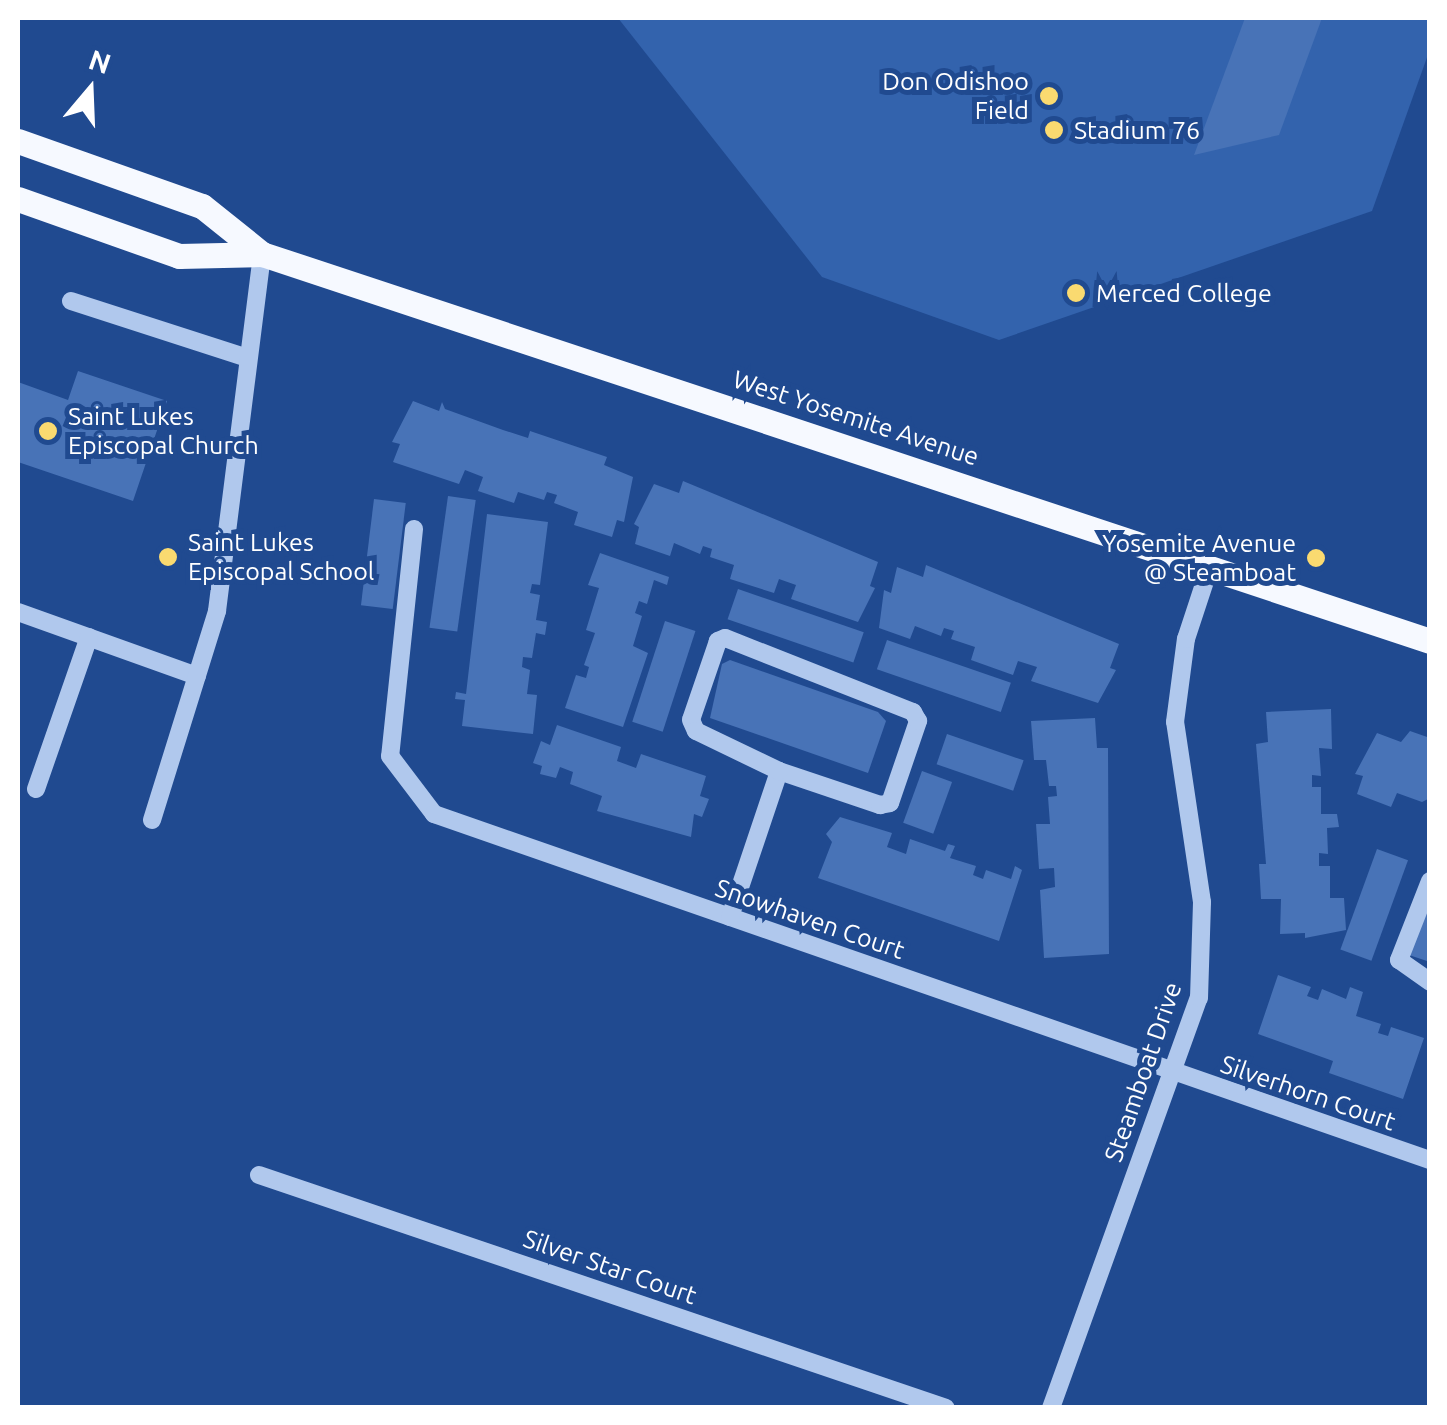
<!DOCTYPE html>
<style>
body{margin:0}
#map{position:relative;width:1447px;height:1425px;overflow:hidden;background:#204a90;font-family:Ubuntu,sans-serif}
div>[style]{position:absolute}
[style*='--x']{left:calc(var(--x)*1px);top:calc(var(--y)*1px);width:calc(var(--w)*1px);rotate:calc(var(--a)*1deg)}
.green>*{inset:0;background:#3363ad}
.building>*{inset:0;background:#4873b7;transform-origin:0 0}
.minor>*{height:18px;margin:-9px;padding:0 9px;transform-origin:9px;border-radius:9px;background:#b0c8ed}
.major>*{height:25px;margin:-12.5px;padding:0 12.5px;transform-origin:12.5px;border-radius:12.5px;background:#f6f9ff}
.dots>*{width:28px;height:28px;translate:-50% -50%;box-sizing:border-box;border:5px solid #204a90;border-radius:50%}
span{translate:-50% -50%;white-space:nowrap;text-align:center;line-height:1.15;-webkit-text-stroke:10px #204a90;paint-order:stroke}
.poi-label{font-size:25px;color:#fff}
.right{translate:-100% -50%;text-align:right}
.left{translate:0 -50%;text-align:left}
.street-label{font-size:25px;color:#fff}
.frame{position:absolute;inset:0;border:20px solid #fff;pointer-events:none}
.north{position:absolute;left:40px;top:40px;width:100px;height:100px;-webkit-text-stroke:8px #204a90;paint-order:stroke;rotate:19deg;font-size:28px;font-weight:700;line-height:40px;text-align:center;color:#fff}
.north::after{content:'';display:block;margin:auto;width:35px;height:45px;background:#fff;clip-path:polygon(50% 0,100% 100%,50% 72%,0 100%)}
</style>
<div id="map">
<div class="green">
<i style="clip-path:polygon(618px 18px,1429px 18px,1430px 49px,1372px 211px,999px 340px,822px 277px)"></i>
</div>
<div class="building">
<i style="clip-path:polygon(1245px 18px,1322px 18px,1279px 135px,1194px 155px)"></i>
<i style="clip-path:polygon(78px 371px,167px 401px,133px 501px,18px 462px,18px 382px,68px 400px)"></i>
<i style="clip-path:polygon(413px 401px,439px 411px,442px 402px,445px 409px,503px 430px,528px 438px,530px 431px,607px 457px,604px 465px,633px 477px,624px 522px,617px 520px,612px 537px,574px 525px,578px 512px,554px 503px,557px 495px,547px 492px,544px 500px,518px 492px,514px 503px,478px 491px,483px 477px,465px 470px,459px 484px,393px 462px,400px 444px,392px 442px)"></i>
<i style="clip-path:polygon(683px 481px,878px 562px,870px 586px,875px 588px,858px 622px,791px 599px,796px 585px,779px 579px,774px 593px,730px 579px,734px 565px,710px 557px,712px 549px,703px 546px,700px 554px,674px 543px,670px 556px,635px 544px,639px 527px,634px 524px,654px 484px,679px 493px)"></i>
<i style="left:448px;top:496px;width:28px;height:133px;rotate:8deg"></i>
<i style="left:374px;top:499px;width:32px;height:107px;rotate:7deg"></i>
<i style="clip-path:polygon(487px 514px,548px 522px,540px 585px,532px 584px,530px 593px,540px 595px,536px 620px,547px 622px,545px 635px,536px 633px,532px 658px,523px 657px,522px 667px,530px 670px,527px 694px,537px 695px,533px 734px,462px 726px,465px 700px,455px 699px,456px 692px,466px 694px)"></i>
<i style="clip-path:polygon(600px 553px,669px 577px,667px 585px,654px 580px,647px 604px,639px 601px,635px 613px,642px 616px,633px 646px,648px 653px,623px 727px,565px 708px,576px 675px,586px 678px,589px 667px,584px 665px,595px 633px,586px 630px,599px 588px,588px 585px)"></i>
<i style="clip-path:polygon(926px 565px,1119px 644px,1110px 668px,1116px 670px,1098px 703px,1031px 681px,1037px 667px,1018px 661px,1013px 675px,971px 660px,975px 647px,951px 639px,954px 631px,944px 628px,941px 636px,915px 626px,910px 639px,879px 628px,884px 590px,891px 593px,897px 567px,923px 577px)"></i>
<i style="left:738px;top:589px;width:133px;height:32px;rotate:19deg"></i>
<i style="left:665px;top:621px;width:32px;height:106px;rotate:18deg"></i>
<i style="left:887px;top:640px;width:131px;height:31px;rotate:19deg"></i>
<i style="clip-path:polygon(730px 660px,878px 712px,886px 721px,868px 773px,710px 718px,722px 664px)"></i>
<i style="clip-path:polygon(1331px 709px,1332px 749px,1319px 748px,1321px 776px,1312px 775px,1312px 787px,1321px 787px,1321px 814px,1337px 814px,1339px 827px,1327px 828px,1328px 854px,1319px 853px,1319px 866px,1330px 866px,1330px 898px,1344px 898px,1346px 930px,1305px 938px,1305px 933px,1280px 934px,1281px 899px,1261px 899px,1259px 864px,1266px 864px,1256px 744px,1268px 742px,1266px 712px)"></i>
<i style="clip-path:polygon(1095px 718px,1097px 748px,1108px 748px,1109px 954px,1044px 958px,1040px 890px,1055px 887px,1054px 868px,1039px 869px,1036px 824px,1050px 824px,1048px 797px,1057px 796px,1056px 786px,1049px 786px,1046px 760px,1034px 760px,1031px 721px)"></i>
<i style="clip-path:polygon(557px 725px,621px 747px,617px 761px,636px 768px,641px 754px,706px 776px,700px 796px,709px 799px,702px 817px,694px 814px,691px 837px,597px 811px,602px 796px,570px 784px,573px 772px,560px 767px,556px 778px,540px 774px,542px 766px,533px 763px,541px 741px,550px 745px)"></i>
<i style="clip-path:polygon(1410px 731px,1430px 738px,1430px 798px,1422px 802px,1397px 793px,1391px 807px,1357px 794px,1363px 776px,1355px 774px,1377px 733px,1401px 742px)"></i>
<i style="left:947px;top:734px;width:81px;height:32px;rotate:19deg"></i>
<i style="left:922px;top:771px;width:32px;height:55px;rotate:20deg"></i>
<i style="clip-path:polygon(840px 817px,892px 833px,887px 847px,906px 854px,910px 839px,945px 851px,948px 844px,955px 846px,950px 858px,976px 866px,973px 875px,983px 879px,986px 870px,1011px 879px,1015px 866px,1022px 870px,999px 941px,818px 878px,832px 842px,826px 834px)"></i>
<i style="left:1377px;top:849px;width:33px;height:107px;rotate:20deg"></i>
<i style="clip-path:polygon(1430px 900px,1430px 962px,1409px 955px)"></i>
<i style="clip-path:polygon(1278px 975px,1311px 987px,1307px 996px,1318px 1000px,1322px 989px,1346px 999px,1350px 987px,1363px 992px,1356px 1016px,1381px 1024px,1378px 1033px,1388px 1036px,1391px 1027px,1424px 1038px,1403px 1099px,1329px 1073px,1333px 1061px,1258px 1034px)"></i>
</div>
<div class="minor">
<i style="--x:71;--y:301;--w:186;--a:17.9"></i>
<i style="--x:414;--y:529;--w:228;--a:96"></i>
<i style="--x:390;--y:756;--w:73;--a:52.8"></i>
<i style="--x:434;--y:814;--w:1054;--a:19.16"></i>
<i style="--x:18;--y:612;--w:190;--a:19.7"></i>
<i style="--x:36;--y:789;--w:161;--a:-70.8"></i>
<i style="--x:152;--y:820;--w:219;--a:-72.7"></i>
<i style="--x:217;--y:611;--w:360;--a:-82.8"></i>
<i style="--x:1430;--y:881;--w:85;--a:111.4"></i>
<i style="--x:1399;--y:960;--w:38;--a:35"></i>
<i style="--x:730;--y:917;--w:154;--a:-71.4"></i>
<i style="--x:779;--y:771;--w:107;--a:18.6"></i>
<i style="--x:880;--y:805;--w:10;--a:-11"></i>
<i style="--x:890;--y:803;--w:87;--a:-71.1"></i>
<i style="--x:918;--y:721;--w:10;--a:-119"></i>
<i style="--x:913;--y:712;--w:202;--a:-158.5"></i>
<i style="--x:725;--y:638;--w:8;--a:157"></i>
<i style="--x:718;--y:641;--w:83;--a:108.9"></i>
<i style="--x:691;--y:720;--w:12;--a:66"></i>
<i style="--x:696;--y:731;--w:92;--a:25.7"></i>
<i style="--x:259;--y:1175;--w:725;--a:18.73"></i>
<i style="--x:1051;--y:1408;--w:436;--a:-70.2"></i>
<i style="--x:1199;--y:998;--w:96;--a:-88.2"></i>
<i style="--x:1202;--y:902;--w:182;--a:-98.5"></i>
<i style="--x:1175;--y:722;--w:84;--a:-82.5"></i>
<i style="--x:1186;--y:639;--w:77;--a:-71.8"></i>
</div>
<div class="major">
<i style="--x:18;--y:141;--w:195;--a:19.5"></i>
<i style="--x:202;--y:206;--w:77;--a:38.7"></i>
<i style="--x:18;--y:199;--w:171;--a:19.5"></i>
<i style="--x:179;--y:256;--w:83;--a:-1.4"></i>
<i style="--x:262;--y:254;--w:1230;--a:18.33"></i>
</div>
<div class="dots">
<i style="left:1049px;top:96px;background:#fada70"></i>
<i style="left:1054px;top:130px;background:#fada70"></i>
<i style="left:1076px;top:293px;background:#fada70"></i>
<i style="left:48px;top:431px;background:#fada70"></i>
<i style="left:168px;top:557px;background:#fada70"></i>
<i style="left:1316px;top:558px;background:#fada70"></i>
</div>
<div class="poi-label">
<span class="right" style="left:1029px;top:96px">Don Odishoo<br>Field</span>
<span class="left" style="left:1074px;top:130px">Stadium 76</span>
<span class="left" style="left:1096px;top:293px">Merced College</span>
<span class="left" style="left:68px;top:431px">Saint Lukes<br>Episcopal Church</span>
<span class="left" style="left:188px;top:557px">Saint Lukes<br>Episcopal School</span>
<span class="right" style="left:1296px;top:558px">Yosemite Avenue<br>@ Steamboat</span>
</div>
<div class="street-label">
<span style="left:856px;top:418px;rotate:18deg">West Yosemite Avenue</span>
<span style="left:810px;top:919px;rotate:19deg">Snowhaven Court</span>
<span style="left:1143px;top:1072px;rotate:-71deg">Steamboat Drive</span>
<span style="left:1308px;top:1093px;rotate:19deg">Silverhorn Court</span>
<span style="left:610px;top:1267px;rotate:19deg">Silver Star Court</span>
</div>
<div class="frame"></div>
<div class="north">N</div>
</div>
